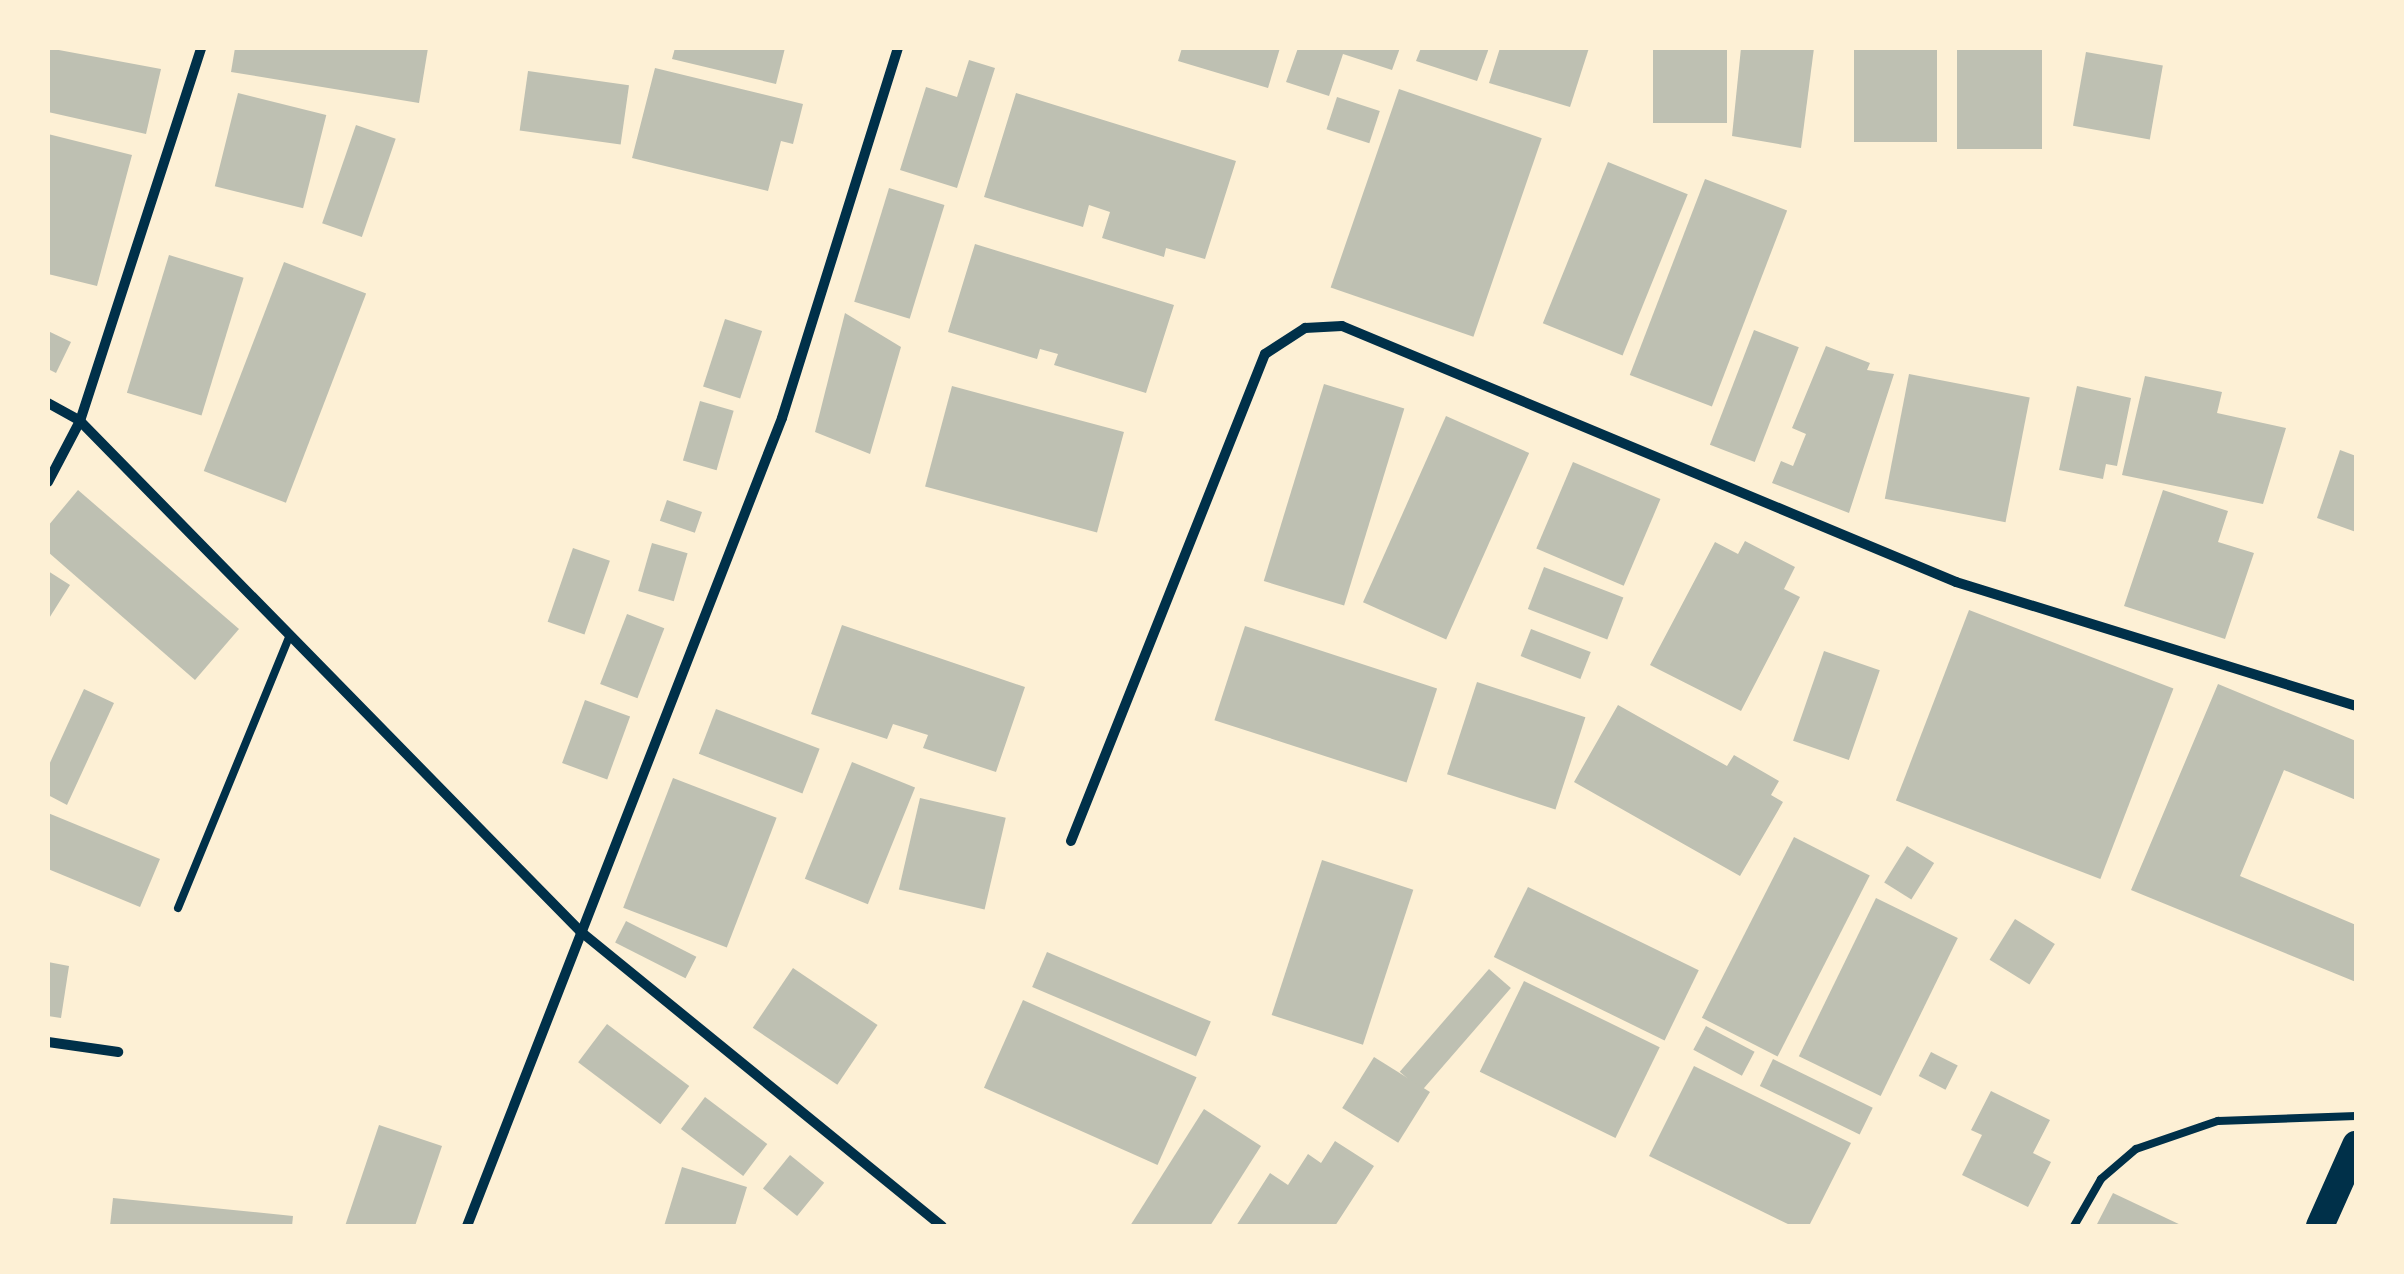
<!DOCTYPE html>
<style>
body{margin:0}
#map{position:relative;width:2404px;height:1274px;overflow:hidden;background:#fdf0d5;font-family:Figtree,sans-serif}
div>[style]{position:absolute}
[style*='--x']{left:calc(var(--x)*1px);top:calc(var(--y)*1px);width:calc(var(--w)*1px);rotate:calc(var(--a)*1deg)}
.building>*{inset:0;background:#bec0b2;transform-origin:0 0}
.service>*{height:8px;margin:-4px;padding:0 4px;transform-origin:4px;border-radius:4px;background:#003049}
.minor>*{height:10px;margin:-5px;padding:0 5px;transform-origin:5px;border-radius:5px;background:#003049}
.trunk>*{height:28px;margin:-14px;padding:0 14px;transform-origin:14px;border-radius:14px;background:#003049}
span{translate:-50% -50%;white-space:nowrap;text-align:center;line-height:1.15;-webkit-text-stroke:10px #fdf0d5;paint-order:stroke}
.frame{position:absolute;inset:0;border:50px solid #fdf0d5;pointer-events:none}
</style>
<div id="map">
<div class="building">
<i style="clip-path:polygon(48px 48px,161px 69px,146px 134px,48px 112px)"></i>
<i style="clip-path:polygon(235px 48px,428px 48px,419px 103px,231px 72px)"></i>
<i style="clip-path:polygon(675px 48px,785px 48px,776px 84px,672px 59px)"></i>
<i style="clip-path:polygon(1182px 48px,1280px 48px,1268px 88px,1178px 61px)"></i>
<i style="clip-path:polygon(1298px 48px,1400px 48px,1392px 70px,1343px 54px,1329px 96px,1286px 82px)"></i>
<i style="clip-path:polygon(1421px 48px,1489px 48px,1477px 81px,1416px 61px)"></i>
<i style="clip-path:polygon(1500px 48px,1589px 48px,1570px 107px,1489px 83px)"></i>
<i style="left:1653px;top:48px;width:74px;height:75px"></i>
<i style="clip-path:polygon(1741px 48px,1814px 48px,1801px 148px,1732px 136px)"></i>
<i style="left:1854px;top:48px;width:83px;height:94px"></i>
<i style="left:1957px;top:48px;width:85px;height:101px"></i>
<i style="left:2086px;top:52px;width:78px;height:75px;rotate:10deg"></i>
<i style="clip-path:polygon(969px 60px,995px 68px,957px 188px,900px 170px,926px 87px,957px 97px)"></i>
<i style="clip-path:polygon(655px 68px,803px 104px,793px 144px,781px 141px,768px 191px,632px 158px)"></i>
<i style="left:528px;top:71px;width:102px;height:60px;rotate:8deg"></i>
<i style="left:1399px;top:89px;width:151px;height:210px;rotate:19deg"></i>
<i style="left:238px;top:93px;width:91px;height:96px;rotate:14deg"></i>
<i style="clip-path:polygon(1016px 93px,1236px 161px,1205px 259px,1166px 248px,1164px 257px,1102px 238px,1110px 212px,1089px 205px,1083px 227px,984px 197px)"></i>
<i style="left:1337px;top:97px;width:45px;height:34px;rotate:18deg"></i>
<i style="left:356px;top:125px;width:42px;height:104px;rotate:19deg"></i>
<i style="clip-path:polygon(48px 134px,132px 155px,97px 286px,48px 274px)"></i>
<i style="left:1608px;top:162px;width:86px;height:174px;rotate:22deg"></i>
<i style="left:1705px;top:179px;width:88px;height:210px;rotate:21deg"></i>
<i style="left:889px;top:188px;width:58px;height:119px;rotate:17deg"></i>
<i style="clip-path:polygon(975px 244px,1174px 305px,1146px 393px,1054px 365px,1058px 354px,1040px 349px,1037px 359px,948px 332px)"></i>
<i style="left:169px;top:255px;width:78px;height:144px;rotate:17deg"></i>
<i style="left:284px;top:262px;width:88px;height:224px;rotate:21deg"></i>
<i style="clip-path:polygon(845px 313px,901px 347px,870px 454px,815px 432px)"></i>
<i style="left:725px;top:319px;width:39px;height:71px;rotate:18deg"></i>
<i style="left:1754px;top:330px;width:48px;height:123px;rotate:21deg"></i>
<i style="clip-path:polygon(48px 331px,71px 342px,56px 373px,48px 369px)"></i>
<i style="clip-path:polygon(1826px 346px,1870px 363px,1867px 370px,1894px 374px,1849px 513px,1772px 483px,1781px 461px,1793px 466px,1806px 434px,1792px 428px)"></i>
<i style="left:1909px;top:374px;width:123px;height:127px;rotate:11deg"></i>
<i style="clip-path:polygon(2145px 376px,2222px 392px,2217px 413px,2286px 428px,2263px 504px,2122px 475px)"></i>
<i style="left:1324px;top:384px;width:84px;height:206px;rotate:17deg"></i>
<i style="left:952px;top:386px;width:178px;height:104px;rotate:15deg"></i>
<i style="clip-path:polygon(2077px 386px,2131px 398px,2117px 466px,2106px 464px,2103px 479px,2059px 470px)"></i>
<i style="left:700px;top:401px;width:35px;height:62px;rotate:16deg"></i>
<i style="left:1446px;top:416px;width:91px;height:204px;rotate:24deg"></i>
<i style="clip-path:polygon(2340px 450px,2356px 456px,2356px 532px,2317px 518px)"></i>
<i style="left:1573px;top:462px;width:95px;height:94px;rotate:23deg"></i>
<i style="clip-path:polygon(78px 490px,239px 629px,195px 680px,48px 552px,48px 526px)"></i>
<i style="clip-path:polygon(2163px 490px,2228px 511px,2218px 542px,2254px 553px,2225px 639px,2124px 606px)"></i>
<i style="left:667px;top:500px;width:37px;height:22px;rotate:19deg"></i>
<i style="clip-path:polygon(1745px 541px,1795px 567px,1784px 589px,1800px 597px,1741px 711px,1650px 665px,1715px 542px,1738px 554px)"></i>
<i style="left:652px;top:543px;width:37px;height:50px;rotate:16deg"></i>
<i style="left:573px;top:548px;width:39px;height:78px;rotate:19deg"></i>
<i style="left:1544px;top:567px;width:85px;height:45px;rotate:21deg"></i>
<i style="clip-path:polygon(48px 571px,70px 585px,48px 620px)"></i>
<i style="left:1969px;top:610px;width:219px;height:204px;rotate:21deg"></i>
<i style="left:627px;top:614px;width:40px;height:75px;rotate:21deg"></i>
<i style="clip-path:polygon(842px 625px,1025px 687px,996px 772px,923px 748px,928px 735px,893px 724px,887px 739px,811px 714px)"></i>
<i style="left:1245px;top:626px;width:202px;height:99px;rotate:18deg"></i>
<i style="left:1531px;top:629px;width:64px;height:29px;rotate:21deg"></i>
<i style="left:1824px;top:651px;width:59px;height:95px;rotate:19deg"></i>
<i style="left:1477px;top:682px;width:114px;height:97px;rotate:18deg"></i>
<i style="clip-path:polygon(2218px 684px,2356px 741px,2356px 800px,2284px 770px,2240px 876px,2356px 925px,2356px 982px,2131px 890px)"></i>
<i style="clip-path:polygon(84px 689px,114px 703px,67px 805px,48px 795px,48px 767px)"></i>
<i style="left:585px;top:700px;width:48px;height:67px;rotate:20deg"></i>
<i style="clip-path:polygon(1618px 705px,1727px 766px,1734px 755px,1779px 781px,1771px 795px,1783px 802px,1740px 876px,1574px 782px)"></i>
<i style="left:716px;top:709px;width:111px;height:48px;rotate:21deg"></i>
<i style="left:852px;top:762px;width:68px;height:126px;rotate:22deg"></i>
<i style="left:673px;top:778px;width:111px;height:139px;rotate:21deg"></i>
<i style="left:920px;top:798px;width:88px;height:94px;rotate:13deg"></i>
<i style="clip-path:polygon(48px 813px,160px 859px,140px 907px,48px 869px)"></i>
<i style="left:1794px;top:837px;width:85px;height:203px;rotate:27deg"></i>
<i style="left:1907px;top:846px;width:32px;height:43px;rotate:32deg"></i>
<i style="left:1322px;top:860px;width:96px;height:163px;rotate:18deg"></i>
<i style="left:1528px;top:887px;width:190px;height:78px;rotate:26deg"></i>
<i style="left:1876px;top:898px;width:91px;height:176px;rotate:26deg"></i>
<i style="left:2015px;top:919px;width:47px;height:48px;rotate:32deg"></i>
<i style="left:626px;top:921px;width:79px;height:24px;rotate:27deg"></i>
<i style="left:1047px;top:952px;width:178px;height:38px;rotate:23deg"></i>
<i style="clip-path:polygon(48px 962px,69px 966px,61px 1018px,48px 1016px)"></i>
<i style="left:793px;top:968px;width:102px;height:72px;rotate:34deg"></i>
<i style="left:1489px;top:969px;width:29px;height:136px;rotate:41deg"></i>
<i style="left:1524px;top:981px;width:151px;height:101px;rotate:26deg"></i>
<i style="left:1023px;top:1000px;width:190px;height:96px;rotate:24deg"></i>
<i style="left:607px;top:1024px;width:103px;height:48px;rotate:37deg"></i>
<i style="left:1706px;top:1026px;width:55px;height:27px;rotate:28deg"></i>
<i style="left:1931px;top:1052px;width:30px;height:27px;rotate:27deg"></i>
<i style="left:1374px;top:1057px;width:66px;height:60px;rotate:32deg"></i>
<i style="left:1773px;top:1059px;width:111px;height:30px;rotate:26deg"></i>
<i style="clip-path:polygon(1694px 1066px,1851px 1143px,1809px 1226px,1792px 1226px,1649px 1156px)"></i>
<i style="clip-path:polygon(1991px 1091px,2050px 1120px,2033px 1153px,2051px 1162px,2028px 1207px,1962px 1175px,1982px 1135px,1971px 1130px)"></i>
<i style="left:705px;top:1097px;width:78px;height:40px;rotate:37deg"></i>
<i style="clip-path:polygon(1204px 1109px,1261px 1146px,1210px 1226px,1130px 1226px)"></i>
<i style="clip-path:polygon(379px 1125px,442px 1146px,415px 1226px,345px 1226px)"></i>
<i style="clip-path:polygon(1335px 1141px,1374px 1166px,1335px 1226px,1236px 1226px,1270px 1173px,1288px 1185px,1308px 1154px,1321px 1163px)"></i>
<i style="left:790px;top:1155px;width:44px;height:43px;rotate:39deg"></i>
<i style="clip-path:polygon(682px 1167px,747px 1187px,735px 1226px,664px 1226px)"></i>
<i style="clip-path:polygon(2113px 1193px,2183px 1226px,2096px 1226px)"></i>
<i style="clip-path:polygon(113px 1198px,293px 1216px,292px 1226px,110px 1226px)"></i>
</div>
<div class="service">
<i style="--x:178;--y:908;--w:295;--a:-67.7"></i>
<i style="--x:2074;--y:1226;--w:54;--a:-60.1"></i>
<i style="--x:2101;--y:1179;--w:46;--a:-40.6"></i>
<i style="--x:2136;--y:1149;--w:87;--a:-18.9"></i>
<i style="--x:2218;--y:1121;--w:138;--a:-2.1"></i>
</div>
<div class="minor">
<i style="--x:48;--y:403;--w:37;--a:29"></i>
<i style="--x:80;--y:421;--w:714;--a:45.57"></i>
<i style="--x:580;--y:931;--w:467;--a:39.2"></i>
<i style="--x:48;--y:482;--w:69;--a:-62.3"></i>
<i style="--x:80;--y:421;--w:392;--a:-72"></i>
<i style="--x:1071;--y:841;--w:524;--a:-68.28"></i>
<i style="--x:1265;--y:354;--w:48;--a:-33"></i>
<i style="--x:1305;--y:328;--w:37;--a:-3"></i>
<i style="--x:1342;--y:326;--w:665;--a:22.63"></i>
<i style="--x:1956;--y:582;--w:419;--a:17.2"></i>
<i style="--x:48;--y:1042;--w:71;--a:8.1"></i>
<i style="--x:467;--y:1226;--w:867;--a:-68.7"></i>
<i style="--x:782;--y:418;--w:388;--a:-72.6"></i>
</div>
<div class="trunk">
<i style="--x:2320;--y:1226;--w:89;--a:-66"></i>
</div>
<div class="frame"></div>
</div>
